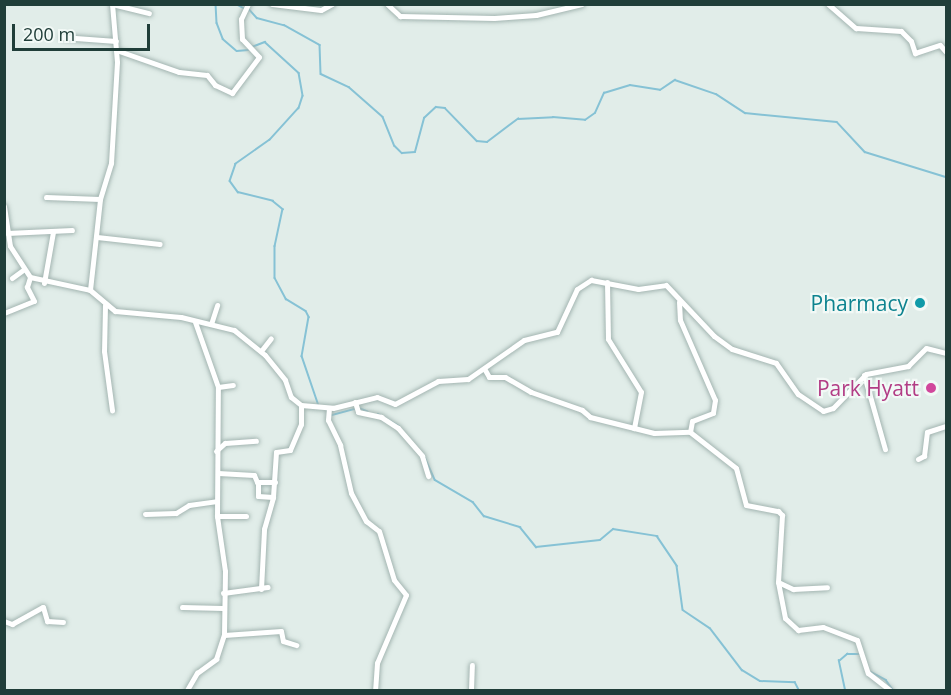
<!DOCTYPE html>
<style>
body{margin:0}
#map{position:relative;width:951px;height:695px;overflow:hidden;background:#e1ede9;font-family:"Open Sans",sans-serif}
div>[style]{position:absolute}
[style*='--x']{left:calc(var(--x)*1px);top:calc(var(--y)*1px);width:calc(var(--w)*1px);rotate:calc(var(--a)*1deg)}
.stream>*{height:1.5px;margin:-0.75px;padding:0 0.75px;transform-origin:0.75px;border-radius:0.75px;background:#86c2d5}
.roads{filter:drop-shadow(0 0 2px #a3b5b1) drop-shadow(0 0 2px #a3b5b1)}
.street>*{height:5px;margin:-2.5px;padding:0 2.5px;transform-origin:2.5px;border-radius:2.5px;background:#fff}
.dots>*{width:16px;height:16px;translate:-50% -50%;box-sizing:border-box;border:3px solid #f2f9f6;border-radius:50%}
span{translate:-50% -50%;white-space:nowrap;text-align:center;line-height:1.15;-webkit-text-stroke:4.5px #f2f9f6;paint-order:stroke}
.culture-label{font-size:21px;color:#0d838f}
.right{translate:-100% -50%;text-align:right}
.hotel-label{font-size:21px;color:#b23c85}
.frame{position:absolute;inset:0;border:6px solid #203e39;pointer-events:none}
.scale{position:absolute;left:12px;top:24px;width:138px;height:27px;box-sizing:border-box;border:3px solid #203e39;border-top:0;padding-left:8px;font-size:18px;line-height:21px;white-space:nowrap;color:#203e39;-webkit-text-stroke:4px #f2f9f6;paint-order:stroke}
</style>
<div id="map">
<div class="stream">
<i style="--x:216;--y:4;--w:19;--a:87"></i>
<i style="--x:217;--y:23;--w:17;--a:69"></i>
<i style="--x:223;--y:39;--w:18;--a:41"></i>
<i style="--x:237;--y:51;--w:11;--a:-5"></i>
<i style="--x:236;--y:4;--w:9;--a:27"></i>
<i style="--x:249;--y:9;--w:12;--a:48"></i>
<i style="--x:257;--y:18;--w:28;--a:15"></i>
<i style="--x:284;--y:25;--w:41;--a:29.1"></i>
<i style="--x:320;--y:45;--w:29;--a:88"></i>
<i style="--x:321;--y:74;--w:31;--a:25"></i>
<i style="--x:349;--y:87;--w:45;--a:41.4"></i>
<i style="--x:383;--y:117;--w:31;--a:68"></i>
<i style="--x:395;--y:146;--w:10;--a:45"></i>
<i style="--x:402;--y:153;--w:13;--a:-4"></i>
<i style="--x:415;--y:152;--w:35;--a:-75"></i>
<i style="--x:424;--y:118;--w:16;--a:-43"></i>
<i style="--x:436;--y:107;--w:9;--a:6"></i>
<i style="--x:445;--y:108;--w:46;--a:45.9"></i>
<i style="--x:477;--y:141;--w:10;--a:6"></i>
<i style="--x:487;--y:142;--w:39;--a:-37"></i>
<i style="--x:518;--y:119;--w:35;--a:-3"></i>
<i style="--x:553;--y:117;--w:32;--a:5"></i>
<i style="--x:585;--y:120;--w:12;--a:-35"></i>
<i style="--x:595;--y:113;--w:22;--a:-66"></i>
<i style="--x:604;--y:93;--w:27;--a:-17"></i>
<i style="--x:630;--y:85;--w:30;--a:9"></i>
<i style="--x:660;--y:90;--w:18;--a:-34"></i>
<i style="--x:675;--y:80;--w:43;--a:18.9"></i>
<i style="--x:716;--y:94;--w:35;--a:33"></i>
<i style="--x:745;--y:113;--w:92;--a:5.6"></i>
<i style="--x:837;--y:122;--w:41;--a:47"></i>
<i style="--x:865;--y:152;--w:85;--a:17.2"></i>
<i style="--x:252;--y:47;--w:14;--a:-21"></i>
<i style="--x:265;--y:42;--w:46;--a:42.4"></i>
<i style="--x:299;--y:73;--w:23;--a:80"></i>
<i style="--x:303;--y:96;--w:13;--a:108"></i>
<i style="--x:299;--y:108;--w:43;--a:132.2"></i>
<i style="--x:270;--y:140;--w:42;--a:144.8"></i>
<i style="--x:236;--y:164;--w:18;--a:109"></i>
<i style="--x:230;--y:181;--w:14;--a:54"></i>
<i style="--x:238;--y:192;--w:36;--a:14"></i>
<i style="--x:273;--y:201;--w:13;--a:39"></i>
<i style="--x:283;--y:209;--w:38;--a:102"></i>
<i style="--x:275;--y:246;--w:32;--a:90"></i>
<i style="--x:275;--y:278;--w:24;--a:62"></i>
<i style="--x:286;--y:299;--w:23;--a:31"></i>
<i style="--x:306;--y:311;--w:7;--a:63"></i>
<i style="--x:309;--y:317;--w:40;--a:100"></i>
<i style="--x:302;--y:356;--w:53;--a:71.2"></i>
<i style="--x:378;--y:414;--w:24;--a:30"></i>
<i style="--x:332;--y:415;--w:28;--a:-15"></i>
<i style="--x:359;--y:408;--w:9;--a:21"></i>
<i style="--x:424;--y:455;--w:27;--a:66"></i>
<i style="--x:435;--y:480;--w:44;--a:30.1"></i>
<i style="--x:473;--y:502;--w:18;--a:52"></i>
<i style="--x:484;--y:516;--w:38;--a:17"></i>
<i style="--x:520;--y:527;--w:26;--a:51"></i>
<i style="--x:536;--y:547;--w:64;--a:-6.2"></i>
<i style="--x:600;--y:540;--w:17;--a:-40"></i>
<i style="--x:613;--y:529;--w:45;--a:9"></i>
<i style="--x:657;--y:536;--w:36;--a:56"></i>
<i style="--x:677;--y:566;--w:44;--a:82.2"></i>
<i style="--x:683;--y:610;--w:32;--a:34"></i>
<i style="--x:710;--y:628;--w:53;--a:52.7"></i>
<i style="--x:742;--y:670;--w:21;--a:31"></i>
<i style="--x:760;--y:681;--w:35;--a:2"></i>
<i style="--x:795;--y:682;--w:9;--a:63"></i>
<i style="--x:871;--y:672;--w:17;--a:28"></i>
<i style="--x:886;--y:680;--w:12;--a:55"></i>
<i style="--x:845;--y:690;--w:30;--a:-102"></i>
<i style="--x:839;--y:661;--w:11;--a:-41"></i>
<i style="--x:847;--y:654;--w:14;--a:0"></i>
</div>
<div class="roads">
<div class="street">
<i style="--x:272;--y:4;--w:49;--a:7"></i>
<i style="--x:321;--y:10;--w:13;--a:-29"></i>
<i style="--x:387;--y:4;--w:18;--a:43"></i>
<i style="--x:400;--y:16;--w:94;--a:1.2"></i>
<i style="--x:494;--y:18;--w:42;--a:-4.1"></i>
<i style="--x:536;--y:15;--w:47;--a:-13.4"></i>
<i style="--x:828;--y:4;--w:37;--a:41"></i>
<i style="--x:856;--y:28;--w:45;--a:3.8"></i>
<i style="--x:901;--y:31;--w:14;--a:45"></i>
<i style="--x:911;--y:41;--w:13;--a:72"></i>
<i style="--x:915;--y:53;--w:26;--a:-18"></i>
<i style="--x:940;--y:45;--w:9;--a:49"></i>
<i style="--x:62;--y:37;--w:54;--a:4.2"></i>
<i style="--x:116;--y:50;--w:67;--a:19.2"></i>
<i style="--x:179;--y:72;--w:28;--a:6"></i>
<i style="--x:207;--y:75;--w:13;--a:51"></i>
<i style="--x:215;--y:85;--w:19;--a:25"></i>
<i style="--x:232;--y:93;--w:45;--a:-53.1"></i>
<i style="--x:259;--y:57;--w:25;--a:-133"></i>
<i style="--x:242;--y:39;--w:20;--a:-93"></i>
<i style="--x:241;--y:19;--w:17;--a:-65"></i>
<i style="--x:46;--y:197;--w:54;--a:2.1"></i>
<i style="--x:4;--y:206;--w:40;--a:81.5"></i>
<i style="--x:10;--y:246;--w:37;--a:57"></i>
<i style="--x:30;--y:277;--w:61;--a:12.2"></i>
<i style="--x:90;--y:290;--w:33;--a:40"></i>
<i style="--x:115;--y:311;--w:66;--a:5.2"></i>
<i style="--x:181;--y:317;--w:55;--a:13.8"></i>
<i style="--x:234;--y:330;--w:40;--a:39"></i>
<i style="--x:265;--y:355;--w:32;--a:51"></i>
<i style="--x:285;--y:380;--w:18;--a:71"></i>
<i style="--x:291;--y:397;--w:13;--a:39"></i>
<i style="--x:301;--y:405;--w:32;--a:5"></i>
<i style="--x:333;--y:408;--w:45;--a:-14"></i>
<i style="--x:377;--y:397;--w:19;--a:21"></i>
<i style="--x:395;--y:404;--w:49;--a:-28.1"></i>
<i style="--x:438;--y:381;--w:30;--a:-4"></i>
<i style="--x:468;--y:379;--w:68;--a:-34.9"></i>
<i style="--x:524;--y:340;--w:34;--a:-14"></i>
<i style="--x:557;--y:332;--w:47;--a:-65.1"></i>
<i style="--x:577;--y:289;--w:17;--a:-33"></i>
<i style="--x:591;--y:280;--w:48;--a:10.8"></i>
<i style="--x:638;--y:289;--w:28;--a:-8"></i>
<i style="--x:666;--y:285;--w:70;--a:46.7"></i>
<i style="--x:714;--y:336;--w:22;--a:36"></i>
<i style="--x:732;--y:349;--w:46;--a:17.7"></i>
<i style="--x:776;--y:363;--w:38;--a:55"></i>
<i style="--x:798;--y:394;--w:30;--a:34"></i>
<i style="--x:823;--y:411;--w:10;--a:-17"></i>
<i style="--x:833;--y:408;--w:47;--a:-45.9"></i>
<i style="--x:866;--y:374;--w:43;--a:-10.8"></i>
<i style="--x:908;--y:366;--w:25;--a:-45"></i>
<i style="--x:926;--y:348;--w:21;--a:14"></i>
<i style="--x:7;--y:233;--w:65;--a:-2.6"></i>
<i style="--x:97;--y:237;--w:63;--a:6.3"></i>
<i style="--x:12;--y:278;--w:14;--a:-36"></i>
<i style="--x:607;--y:282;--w:57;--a:89"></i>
<i style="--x:608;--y:339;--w:62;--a:58.1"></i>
<i style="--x:641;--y:392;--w:37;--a:101"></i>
<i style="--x:44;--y:283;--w:52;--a:-80"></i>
<i style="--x:90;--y:290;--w:92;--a:-83.7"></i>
<i style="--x:100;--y:199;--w:38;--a:-73"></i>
<i style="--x:111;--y:163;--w:101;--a:-86.6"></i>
<i style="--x:117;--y:62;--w:58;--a:-94.9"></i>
<i style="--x:112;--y:4;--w:38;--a:14"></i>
<i style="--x:679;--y:302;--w:18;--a:87"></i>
<i style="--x:680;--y:320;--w:87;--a:66.4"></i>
<i style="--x:715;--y:400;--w:13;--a:99"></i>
<i style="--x:713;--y:413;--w:22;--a:159"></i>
<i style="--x:692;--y:421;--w:11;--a:100"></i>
<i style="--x:690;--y:432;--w:58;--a:38"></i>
<i style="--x:736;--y:468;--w:38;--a:75"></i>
<i style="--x:746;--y:505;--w:33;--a:11"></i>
<i style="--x:778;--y:511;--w:6;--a:45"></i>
<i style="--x:782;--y:515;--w:67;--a:93.4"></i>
<i style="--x:778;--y:582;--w:37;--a:79"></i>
<i style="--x:785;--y:618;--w:18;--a:43"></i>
<i style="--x:798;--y:630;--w:25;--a:-7"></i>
<i style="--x:823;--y:627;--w:36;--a:21"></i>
<i style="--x:857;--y:640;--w:35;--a:72"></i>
<i style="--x:868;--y:673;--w:28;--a:38"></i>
<i style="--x:105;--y:305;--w:46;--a:91.2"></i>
<i style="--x:104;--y:351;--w:60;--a:82.3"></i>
<i style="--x:4;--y:313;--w:32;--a:-22"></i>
<i style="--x:34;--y:301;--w:16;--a:-117"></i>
<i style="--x:27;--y:287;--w:10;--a:-73"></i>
<i style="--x:211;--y:324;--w:20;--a:-72"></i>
<i style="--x:261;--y:351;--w:16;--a:-52"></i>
<i style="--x:485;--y:370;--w:8;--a:60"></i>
<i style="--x:489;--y:377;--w:16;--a:0"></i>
<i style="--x:505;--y:377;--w:30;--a:30"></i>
<i style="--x:531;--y:392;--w:54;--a:19.4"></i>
<i style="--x:582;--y:410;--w:11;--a:41"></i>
<i style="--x:590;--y:417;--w:66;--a:14"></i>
<i style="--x:654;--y:433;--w:36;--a:-2"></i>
<i style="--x:864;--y:375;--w:77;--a:74.2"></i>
<i style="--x:218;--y:387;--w:15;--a:-8"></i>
<i style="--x:355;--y:402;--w:10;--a:73"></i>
<i style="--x:358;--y:412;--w:24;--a:12"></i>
<i style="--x:381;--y:417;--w:20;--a:33"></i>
<i style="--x:398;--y:428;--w:37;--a:49"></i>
<i style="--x:422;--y:456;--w:21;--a:73"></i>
<i style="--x:329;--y:408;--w:12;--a:95"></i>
<i style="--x:328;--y:420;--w:28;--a:64"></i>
<i style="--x:340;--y:445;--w:49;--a:77.1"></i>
<i style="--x:351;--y:493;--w:32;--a:62"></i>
<i style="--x:366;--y:521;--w:16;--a:38"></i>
<i style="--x:379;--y:531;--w:51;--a:73"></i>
<i style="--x:394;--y:580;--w:19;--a:51"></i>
<i style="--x:406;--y:595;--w:74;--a:113.1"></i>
<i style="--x:377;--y:663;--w:27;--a:94"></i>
<i style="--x:216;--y:451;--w:12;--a:-42"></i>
<i style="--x:225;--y:443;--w:31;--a:-4"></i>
<i style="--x:918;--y:459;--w:7;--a:-27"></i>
<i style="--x:924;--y:456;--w:24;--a:-83"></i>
<i style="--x:927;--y:432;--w:20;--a:-18"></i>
<i style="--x:218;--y:473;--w:36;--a:3"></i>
<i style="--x:254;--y:475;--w:8;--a:67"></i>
<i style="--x:257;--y:482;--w:18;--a:0"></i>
<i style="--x:258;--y:482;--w:14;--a:90"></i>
<i style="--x:258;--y:496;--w:15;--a:4"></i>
<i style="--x:145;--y:514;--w:31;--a:-2"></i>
<i style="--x:176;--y:513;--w:15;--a:-32"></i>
<i style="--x:189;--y:505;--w:28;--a:-8"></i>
<i style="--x:217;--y:516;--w:29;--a:0"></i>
<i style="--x:778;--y:582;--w:17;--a:25"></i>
<i style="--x:793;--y:589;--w:34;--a:-3"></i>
<i style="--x:261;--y:589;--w:60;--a:-87.1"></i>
<i style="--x:264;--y:529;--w:33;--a:-74"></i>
<i style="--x:273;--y:497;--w:45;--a:-86.2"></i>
<i style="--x:276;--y:452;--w:14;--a:-8"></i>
<i style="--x:290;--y:450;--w:28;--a:-67"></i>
<i style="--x:301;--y:424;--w:19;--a:-90"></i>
<i style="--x:223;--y:593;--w:45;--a:-7.6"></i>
<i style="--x:182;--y:607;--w:41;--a:1.4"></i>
<i style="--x:4;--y:621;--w:9;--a:21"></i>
<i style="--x:12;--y:624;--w:35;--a:-29"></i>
<i style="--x:43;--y:607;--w:15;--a:74"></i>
<i style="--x:47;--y:621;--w:16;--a:4"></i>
<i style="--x:224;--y:635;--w:57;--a:-4"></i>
<i style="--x:281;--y:631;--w:10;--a:79"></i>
<i style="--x:283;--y:641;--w:14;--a:17"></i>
<i style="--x:187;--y:690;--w:20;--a:-60"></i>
<i style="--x:197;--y:673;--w:24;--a:-36"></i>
<i style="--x:216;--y:659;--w:25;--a:-72"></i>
<i style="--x:224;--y:635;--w:64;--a:-89.1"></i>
<i style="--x:225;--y:571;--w:56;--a:-98.3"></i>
<i style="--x:217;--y:516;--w:129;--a:-89.6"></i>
<i style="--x:218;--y:387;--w:69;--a:-109.5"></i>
<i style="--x:471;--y:690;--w:25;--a:-88"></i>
</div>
</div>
<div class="dots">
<i style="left:920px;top:303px;background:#0f9aa8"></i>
<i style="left:931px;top:388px;background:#d1479c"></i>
</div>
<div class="culture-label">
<span class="right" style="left:908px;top:303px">Pharmacy</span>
</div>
<div class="hotel-label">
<span class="right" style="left:919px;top:388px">Park Hyatt</span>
</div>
<div class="frame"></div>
<div class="scale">200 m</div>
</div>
